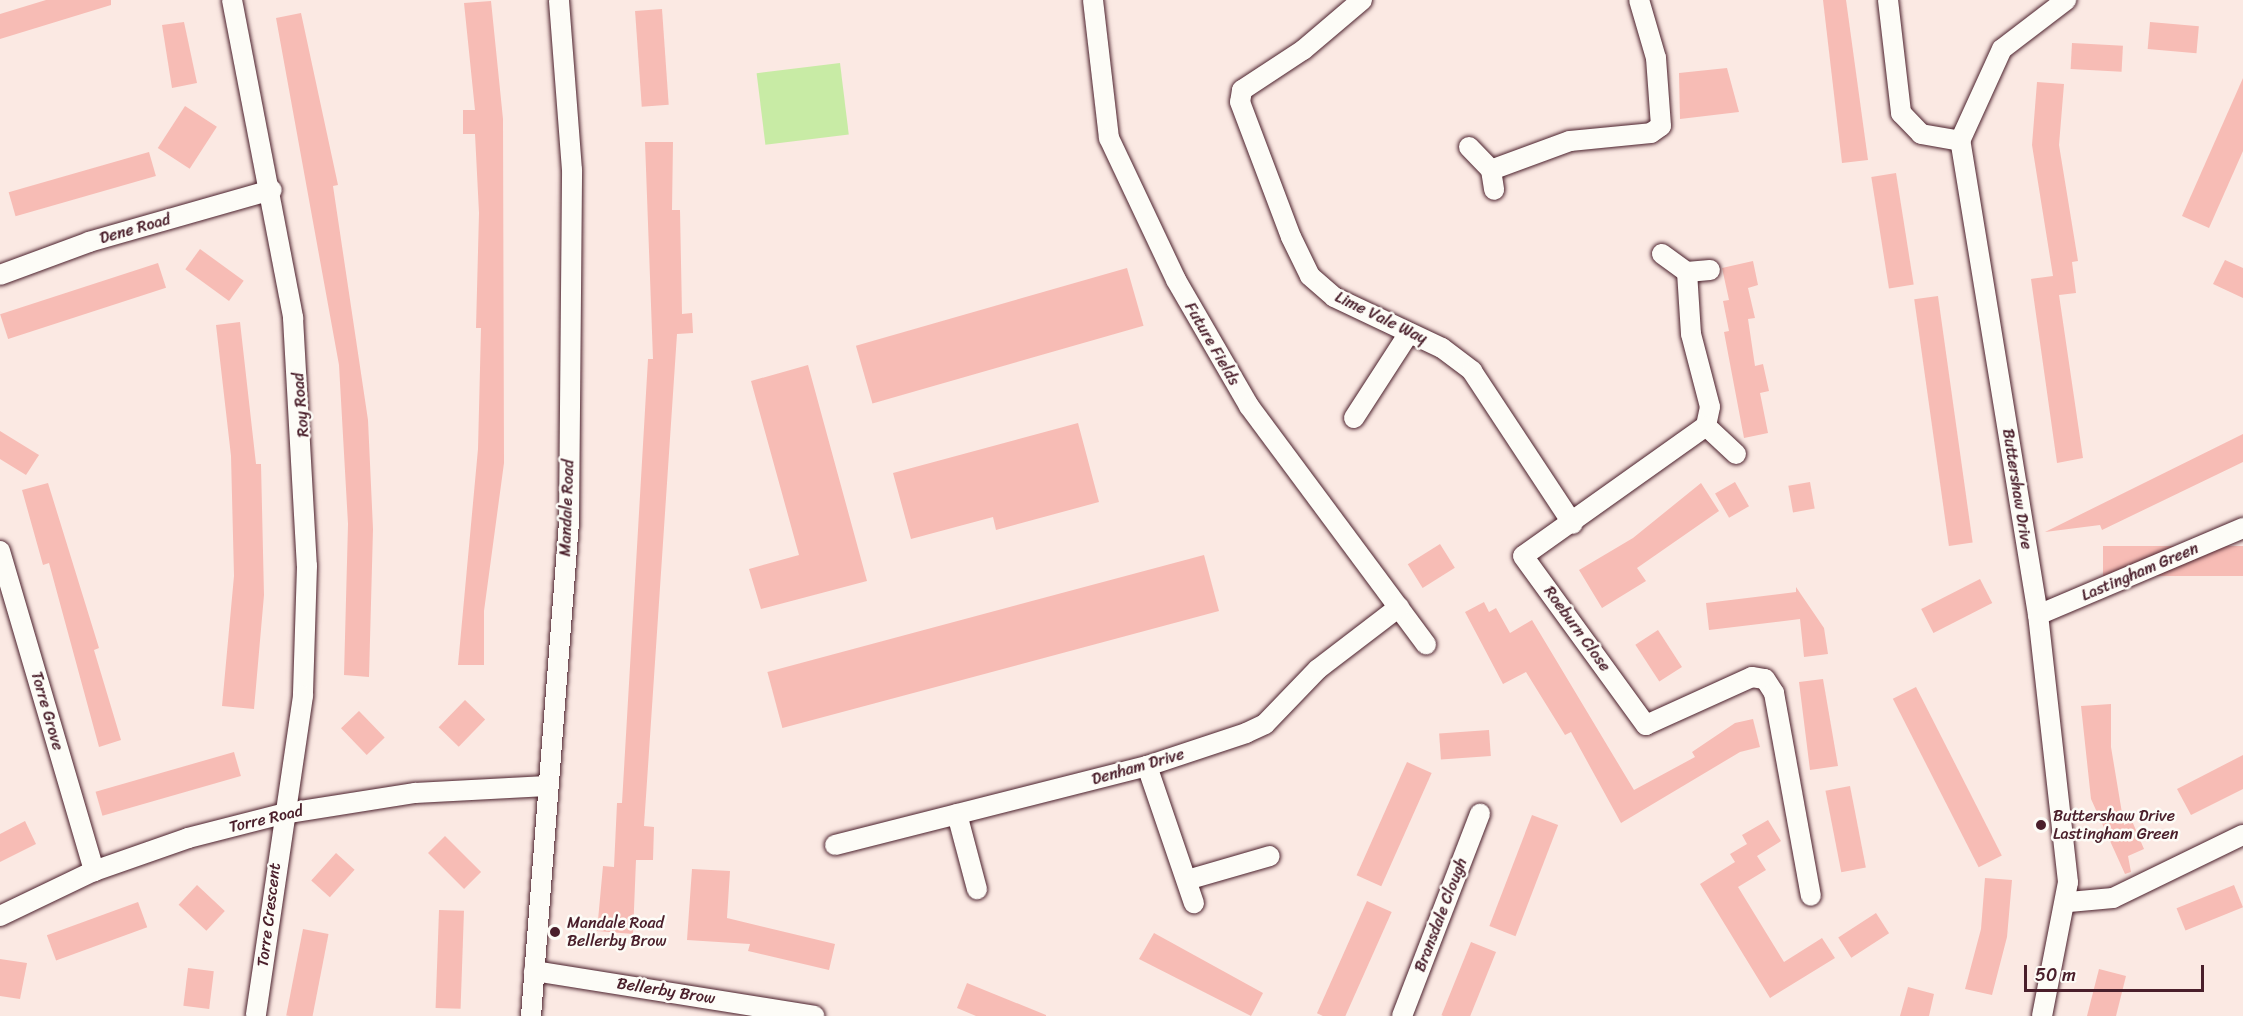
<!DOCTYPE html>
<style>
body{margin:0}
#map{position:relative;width:2243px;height:1016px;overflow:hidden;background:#fbe9e3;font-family:Sriracha,sans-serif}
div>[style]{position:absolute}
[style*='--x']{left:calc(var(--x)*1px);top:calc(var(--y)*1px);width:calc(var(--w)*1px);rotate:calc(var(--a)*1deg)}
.green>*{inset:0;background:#c8eba5;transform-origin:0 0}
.building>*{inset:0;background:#f7bcb5;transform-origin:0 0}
.roads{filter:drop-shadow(0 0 2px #4a1f2b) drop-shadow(0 0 2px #4a1f2b)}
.street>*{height:20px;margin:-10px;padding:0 10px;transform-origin:10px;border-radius:10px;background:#fdfcf7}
.dots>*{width:16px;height:16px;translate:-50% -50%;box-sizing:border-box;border:3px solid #fdfcf7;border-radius:50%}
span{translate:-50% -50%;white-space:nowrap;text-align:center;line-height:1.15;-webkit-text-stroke:5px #fdfcf7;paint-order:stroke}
.street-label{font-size:16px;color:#4a1f2b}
.poi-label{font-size:16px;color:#4a1f2b}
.left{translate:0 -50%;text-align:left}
.scale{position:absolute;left:2024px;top:965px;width:180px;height:27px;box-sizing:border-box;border:3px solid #4a1f2b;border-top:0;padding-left:8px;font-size:18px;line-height:21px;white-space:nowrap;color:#4a1f2b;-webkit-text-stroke:4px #fdfcf7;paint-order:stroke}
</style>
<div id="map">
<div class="green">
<i style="left:840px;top:63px;width:72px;height:84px;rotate:83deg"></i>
</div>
<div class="building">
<i style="clip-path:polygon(46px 0,111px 0,111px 5px,0 39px,0 14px)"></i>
<i style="clip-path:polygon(1823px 0,1846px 0,1868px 160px,1842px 163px)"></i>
<i style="clip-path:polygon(491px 1px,503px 119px,504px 463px,484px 611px,484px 665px,458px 665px,478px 449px,481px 328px,476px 328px,479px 213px,475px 134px,463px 134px,463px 110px,475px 110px,464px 3px)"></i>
<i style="left:662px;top:9px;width:96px;height:27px;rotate:86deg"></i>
<i style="clip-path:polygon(301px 13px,338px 185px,333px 186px,368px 420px,373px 529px,369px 677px,344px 675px,348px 524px,339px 365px,276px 18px)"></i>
<i style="clip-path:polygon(184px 22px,197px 83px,172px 88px,162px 25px)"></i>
<i style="left:2150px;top:22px;width:49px;height:27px;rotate:5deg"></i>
<i style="left:2072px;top:43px;width:51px;height:26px;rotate:3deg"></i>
<i style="clip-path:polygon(1727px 68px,1739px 112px,1680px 119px,1679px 73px)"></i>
<i style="clip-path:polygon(2243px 78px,2243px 151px,2209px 228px,2182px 216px)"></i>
<i style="clip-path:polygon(2037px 82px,2064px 84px,2059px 145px,2078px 261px,2072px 262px,2076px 293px,2059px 295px,2083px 458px,2057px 463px,2031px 279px,2053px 276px,2032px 145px)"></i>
<i style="left:185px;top:106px;width:38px;height:50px;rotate:33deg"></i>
<i style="clip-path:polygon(645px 142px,673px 142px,672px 210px,680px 210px,682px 314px,692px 313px,693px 333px,677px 334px,644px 826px,654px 827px,653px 860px,636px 860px,633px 934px,597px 931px,603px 866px,614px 867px,617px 803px,622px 803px,648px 359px,653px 359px)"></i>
<i style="left:149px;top:152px;width:25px;height:146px;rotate:74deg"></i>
<i style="left:1896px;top:173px;width:113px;height:25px;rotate:81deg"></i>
<i style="left:200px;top:249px;width:54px;height:25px;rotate:36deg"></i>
<i style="clip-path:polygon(2225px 260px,2243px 268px,2243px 298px,2213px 284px)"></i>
<i style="clip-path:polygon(1753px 261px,1758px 285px,1748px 288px,1755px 318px,1748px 319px,1755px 366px,1763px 364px,1769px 391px,1760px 393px,1768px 433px,1744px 438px,1724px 332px,1729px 331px,1723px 301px,1729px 300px,1722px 268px)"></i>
<i style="left:158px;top:263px;width:26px;height:166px;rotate:72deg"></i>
<i style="left:1127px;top:268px;width:60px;height:282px;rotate:74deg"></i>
<i style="left:1938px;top:296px;width:249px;height:24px;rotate:82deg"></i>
<i style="clip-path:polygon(240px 322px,256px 464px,261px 464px,264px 595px,254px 709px,222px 706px,234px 576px,231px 456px,216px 325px)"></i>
<i style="clip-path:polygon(808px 365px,867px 581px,761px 609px,749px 569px,799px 555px,751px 381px)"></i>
<i style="clip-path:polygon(1078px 423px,1099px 502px,996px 530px,993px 517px,911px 539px,893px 473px)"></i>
<i style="clip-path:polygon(0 431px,39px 455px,26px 475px,0 459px)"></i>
<i style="clip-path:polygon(2243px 434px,2243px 462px,2102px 530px,2100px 525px,2045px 532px)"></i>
<i style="left:1735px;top:482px;width:28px;height:23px;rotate:60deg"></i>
<i style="left:1810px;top:482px;width:27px;height:22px;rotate:80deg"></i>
<i style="clip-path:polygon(48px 483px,99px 648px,94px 650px,121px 740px,99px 747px,49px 563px,43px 565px,22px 490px)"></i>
<i style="clip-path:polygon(1701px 483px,1719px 511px,1637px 568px,1646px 581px,1602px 608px,1579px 570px,1633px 538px)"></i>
<i style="left:1440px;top:544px;width:28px;height:38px;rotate:58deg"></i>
<i style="left:2243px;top:546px;width:30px;height:140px;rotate:90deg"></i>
<i style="left:1204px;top:555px;width:58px;height:452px;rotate:75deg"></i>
<i style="left:1980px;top:579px;width:27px;height:66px;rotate:63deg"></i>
<i style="clip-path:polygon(1796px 587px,1824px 628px,1828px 654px,1804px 657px,1800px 619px,1709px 630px,1706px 603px,1796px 592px)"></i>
<i style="clip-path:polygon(1484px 602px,1489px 612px,1496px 608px,1510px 633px,1532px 620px,1634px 790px,1695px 757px,1692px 752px,1735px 723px,1753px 719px,1760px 747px,1740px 752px,1621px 823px,1571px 732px,1565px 735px,1526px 672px,1503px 684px,1465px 612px)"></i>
<i style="left:1658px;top:630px;width:44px;height:27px;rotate:57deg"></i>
<i style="clip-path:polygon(1823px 679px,1838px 766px,1810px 770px,1799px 682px)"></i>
<i style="left:1916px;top:687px;width:189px;height:26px;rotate:63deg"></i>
<i style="left:465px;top:700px;width:28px;height:38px;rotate:44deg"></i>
<i style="clip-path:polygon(2111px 704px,2111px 747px,2124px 825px,2132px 821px,2144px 849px,2128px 856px,2131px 872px,2125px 874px,2091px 799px,2081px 706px)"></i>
<i style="left:359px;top:711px;width:37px;height:25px;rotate:46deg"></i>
<i style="left:1489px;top:730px;width:26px;height:50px;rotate:86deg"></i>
<i style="left:234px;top:752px;width:25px;height:144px;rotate:74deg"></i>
<i style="clip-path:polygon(2243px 755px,2243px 789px,2191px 815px,2177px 789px)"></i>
<i style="left:1407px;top:762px;width:27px;height:124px;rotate:24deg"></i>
<i style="left:1850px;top:786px;width:83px;height:25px;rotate:79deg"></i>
<i style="left:1532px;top:815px;width:28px;height:119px;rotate:21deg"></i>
<i style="clip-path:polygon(1768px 820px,1781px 841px,1757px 856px,1766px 870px,1738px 887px,1784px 962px,1822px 938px,1835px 958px,1770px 998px,1700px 884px,1735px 862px,1730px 854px,1747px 844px,1742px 835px)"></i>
<i style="clip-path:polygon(25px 821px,36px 844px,0 862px,0 834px)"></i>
<i style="left:445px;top:836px;width:51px;height:24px;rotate:45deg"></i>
<i style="left:336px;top:853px;width:25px;height:37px;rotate:42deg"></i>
<i style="clip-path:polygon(692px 869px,730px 871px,727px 918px,835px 944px,829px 970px,748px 951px,750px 944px,687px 940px)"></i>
<i style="clip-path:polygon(1985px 878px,2012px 880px,2007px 937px,1992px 995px,1965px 989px,1981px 929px)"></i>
<i style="left:197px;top:885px;width:38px;height:27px;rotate:43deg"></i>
<i style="left:2234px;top:885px;width:24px;height:62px;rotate:68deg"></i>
<i style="left:1367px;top:901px;width:27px;height:123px;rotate:24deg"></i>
<i style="left:138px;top:902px;width:27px;height:97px;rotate:70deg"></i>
<i style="left:439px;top:910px;width:25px;height:98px;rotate:2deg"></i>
<i style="left:1876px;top:913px;width:24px;height:45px;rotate:57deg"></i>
<i style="left:303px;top:929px;width:26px;height:88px;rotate:11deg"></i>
<i style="clip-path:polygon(1154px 933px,1263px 993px,1251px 1016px,1139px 959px)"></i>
<i style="left:1471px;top:942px;width:27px;height:79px;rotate:22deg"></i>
<i style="clip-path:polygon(0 959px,27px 963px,20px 999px,0 996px)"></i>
<i style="left:188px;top:968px;width:26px;height:38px;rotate:7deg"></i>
<i style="clip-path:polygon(2099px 969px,2126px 976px,2116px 1016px,2087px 1016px)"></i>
<i style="clip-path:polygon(967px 983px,1046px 1015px,1046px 1016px,976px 1016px,957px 1008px)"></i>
<i style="clip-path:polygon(1908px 987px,1934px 994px,1929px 1016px,1900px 1016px)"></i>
</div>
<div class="roads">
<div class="street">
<i style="--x:232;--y:0;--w:324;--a:79.1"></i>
<i style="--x:293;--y:318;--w:248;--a:86.8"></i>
<i style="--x:307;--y:566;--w:130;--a:91.8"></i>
<i style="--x:303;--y:696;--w:323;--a:98.4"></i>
<i style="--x:1093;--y:0;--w:139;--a:83.4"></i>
<i style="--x:1109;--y:138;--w:157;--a:64.7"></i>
<i style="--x:1176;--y:280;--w:146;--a:59.9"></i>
<i style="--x:1249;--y:406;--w:297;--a:53.4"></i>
<i style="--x:1362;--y:0;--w:77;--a:139.7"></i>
<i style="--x:1303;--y:50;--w:73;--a:146.7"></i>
<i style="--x:1242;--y:90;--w:12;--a:99"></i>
<i style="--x:1240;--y:102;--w:144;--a:69.3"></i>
<i style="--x:1291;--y:237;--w:43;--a:64"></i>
<i style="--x:1310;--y:276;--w:32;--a:41"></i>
<i style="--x:1334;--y:297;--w:119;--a:25.3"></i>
<i style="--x:1442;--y:348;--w:38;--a:37"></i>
<i style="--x:1472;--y:371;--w:183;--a:56.6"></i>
<i style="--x:1888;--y:0;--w:114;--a:83.4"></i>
<i style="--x:1901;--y:113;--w:29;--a:46"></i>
<i style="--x:1921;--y:134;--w:40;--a:10"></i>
<i style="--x:1469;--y:147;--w:32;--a:46"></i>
<i style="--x:1491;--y:170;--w:20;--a:81"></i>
<i style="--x:1491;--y:170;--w:84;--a:-20.2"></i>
<i style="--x:1570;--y:141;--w:81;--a:-5.6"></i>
<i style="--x:1651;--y:133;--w:12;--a:-35"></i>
<i style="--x:1661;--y:126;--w:68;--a:-94.2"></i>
<i style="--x:1656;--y:58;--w:60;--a:-106.3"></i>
<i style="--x:1662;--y:254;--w:31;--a:36"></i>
<i style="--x:1687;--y:272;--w:23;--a:-5"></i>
<i style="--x:1687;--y:272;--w:62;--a:86.3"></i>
<i style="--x:1691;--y:334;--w:75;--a:75.4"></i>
<i style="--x:1710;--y:407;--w:19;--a:102"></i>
<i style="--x:1706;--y:426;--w:224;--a:144.6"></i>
<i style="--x:1523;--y:556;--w:209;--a:54"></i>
<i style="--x:1646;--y:725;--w:116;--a:-24.4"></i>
<i style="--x:1752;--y:677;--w:13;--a:9"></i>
<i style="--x:1765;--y:679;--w:17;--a:57"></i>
<i style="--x:1774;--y:693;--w:206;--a:79.7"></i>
<i style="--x:0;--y:275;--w:95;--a:-20.3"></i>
<i style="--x:89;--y:242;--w:190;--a:-15.9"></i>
<i style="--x:1354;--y:418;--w:101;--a:-57.1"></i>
<i style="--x:1706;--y:426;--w:41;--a:43"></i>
<i style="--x:0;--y:551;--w:334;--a:73.6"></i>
<i style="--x:2038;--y:615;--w:223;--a:-23"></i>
<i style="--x:1147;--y:766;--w:145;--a:71.1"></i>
<i style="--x:957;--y:814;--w:78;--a:75.1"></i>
<i style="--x:835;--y:845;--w:322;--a:-14.2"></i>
<i style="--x:1147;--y:766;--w:104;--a:-18.4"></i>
<i style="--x:1246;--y:733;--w:21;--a:-25"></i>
<i style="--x:1265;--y:724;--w:76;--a:-46.1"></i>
<i style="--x:1318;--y:669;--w:102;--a:-37.4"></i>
<i style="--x:1187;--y:880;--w:86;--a:-16.1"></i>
<i style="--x:2069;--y:902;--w:44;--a:-5.2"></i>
<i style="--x:2113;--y:898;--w:144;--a:-25.9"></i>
<i style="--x:0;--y:916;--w:104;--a:-25.6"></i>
<i style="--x:94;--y:871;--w:100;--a:-19.3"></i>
<i style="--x:188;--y:838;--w:97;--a:-14.3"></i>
<i style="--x:282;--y:814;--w:135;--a:-9"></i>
<i style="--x:415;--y:793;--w:132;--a:-3"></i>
<i style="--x:534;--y:971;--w:284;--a:9.1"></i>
<i style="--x:531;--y:1016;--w:495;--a:-85.6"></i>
<i style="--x:569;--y:522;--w:352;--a:-89.5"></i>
<i style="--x:572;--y:170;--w:170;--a:-94.4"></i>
<i style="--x:1402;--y:1016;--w:217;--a:-68.9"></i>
<i style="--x:2042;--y:1016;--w:136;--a:-79"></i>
<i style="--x:2068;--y:882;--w:269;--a:-96.4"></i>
<i style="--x:2038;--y:615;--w:480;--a:-99.3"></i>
<i style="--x:1960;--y:141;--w:101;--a:-65.5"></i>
<i style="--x:2002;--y:49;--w:81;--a:-37.4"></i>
</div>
</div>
<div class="dots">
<i style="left:2041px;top:825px;background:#4a1f2b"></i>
<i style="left:555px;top:932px;background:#4a1f2b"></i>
</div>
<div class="street-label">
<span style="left:135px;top:229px;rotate:-16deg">Dene Road</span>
<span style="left:1381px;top:318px;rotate:26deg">Lime Vale Way</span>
<span style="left:1212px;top:344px;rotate:60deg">Future Fields</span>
<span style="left:301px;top:405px;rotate:-95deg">Roy Road</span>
<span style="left:2017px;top:489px;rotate:81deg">Buttershaw Drive</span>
<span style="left:567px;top:508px;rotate:-88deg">Mandale Road</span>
<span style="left:2140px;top:572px;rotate:-23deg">Lastingham Green</span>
<span style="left:1577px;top:629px;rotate:54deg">Roeburn Close</span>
<span style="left:47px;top:711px;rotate:74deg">Torre Grove</span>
<span style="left:1138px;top:767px;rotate:-16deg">Denham Drive</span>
<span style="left:266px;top:819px;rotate:-13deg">Torre Road</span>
<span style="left:269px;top:915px;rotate:-83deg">Torre Crescent</span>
<span style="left:1441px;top:915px;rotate:-69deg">Bransdale Clough</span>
<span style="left:666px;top:991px;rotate:9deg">Bellerby Brow</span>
</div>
<div class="poi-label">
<span class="left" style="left:2053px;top:825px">Buttershaw Drive<br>Lastingham Green</span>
<span class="left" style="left:567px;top:932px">Mandale Road<br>Bellerby Brow</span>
</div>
<div class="scale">50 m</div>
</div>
